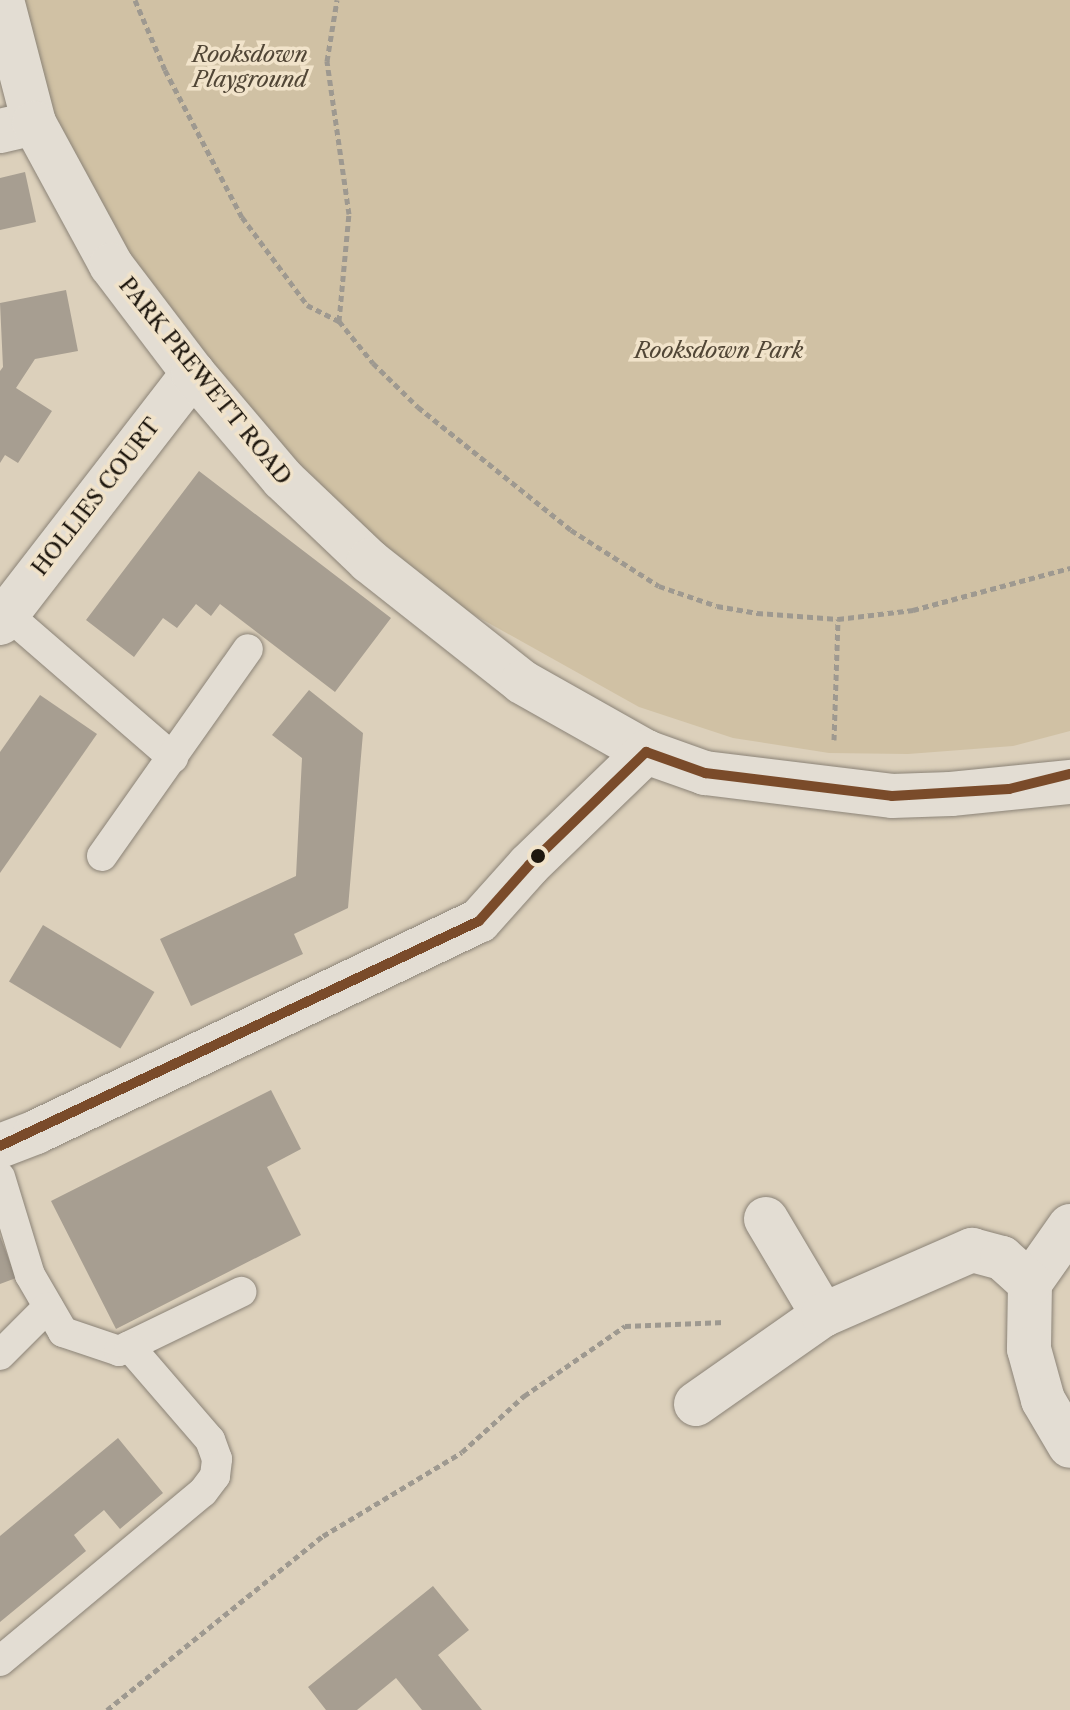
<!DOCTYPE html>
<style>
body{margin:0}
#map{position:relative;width:1070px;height:1710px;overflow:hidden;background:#dcd0bb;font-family:"Libre Caslon Text",serif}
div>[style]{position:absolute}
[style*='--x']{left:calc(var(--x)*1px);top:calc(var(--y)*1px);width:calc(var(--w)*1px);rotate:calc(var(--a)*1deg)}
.green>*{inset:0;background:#d0c1a4}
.building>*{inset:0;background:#a79e91;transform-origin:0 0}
.path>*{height:5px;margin-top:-2.5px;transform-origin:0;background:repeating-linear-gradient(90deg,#9e9990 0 6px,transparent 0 10px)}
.roads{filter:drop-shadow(0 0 2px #8b8377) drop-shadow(0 0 2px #8b8377)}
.lane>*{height:30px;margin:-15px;padding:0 15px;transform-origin:15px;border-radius:15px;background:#e3ddd3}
.street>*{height:44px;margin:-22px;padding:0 22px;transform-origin:22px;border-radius:22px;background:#e3ddd3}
.secondary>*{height:44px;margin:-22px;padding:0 22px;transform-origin:22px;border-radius:22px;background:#e3ddd3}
.bus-1>*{height:10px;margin:-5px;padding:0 5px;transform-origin:5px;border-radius:5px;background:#7a4b2a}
.dots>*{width:22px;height:22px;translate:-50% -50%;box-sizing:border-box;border:4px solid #f1e3ca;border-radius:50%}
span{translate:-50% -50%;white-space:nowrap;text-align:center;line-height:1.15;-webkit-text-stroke:7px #f1e3ca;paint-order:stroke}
.park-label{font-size:22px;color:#514636;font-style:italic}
.street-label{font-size:22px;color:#1e170e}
</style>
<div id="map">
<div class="green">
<i style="clip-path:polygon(10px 0,1070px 0,1070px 731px,1013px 746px,908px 754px,829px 753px,733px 738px,639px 707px,460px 607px,335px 508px,207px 363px,141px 272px,43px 118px)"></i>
</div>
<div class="building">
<i style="clip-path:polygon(25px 172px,36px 222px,0 230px,0 178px)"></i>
<i style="clip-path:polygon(66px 290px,78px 351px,35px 359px,16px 388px,52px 411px,18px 463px,5px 455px,0 463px,0 371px,3px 367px,0 303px)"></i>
<i style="clip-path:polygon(199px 471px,391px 618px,335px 692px,220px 604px,211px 616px,196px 604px,177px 628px,163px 618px,134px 657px,86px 620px)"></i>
<i style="clip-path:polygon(309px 690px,363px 733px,348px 908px,294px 934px,303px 954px,191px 1006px,160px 939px,296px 876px,302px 758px,272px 735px)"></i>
<i style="clip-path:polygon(40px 695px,97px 734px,0 873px,0 752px)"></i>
<i style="left:43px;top:925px;width:130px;height:66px;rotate:31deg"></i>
<i style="clip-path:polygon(271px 1090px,301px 1149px,267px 1167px,301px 1235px,116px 1329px,51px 1201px)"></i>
<i style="clip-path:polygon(0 1236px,16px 1278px,0 1284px)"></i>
<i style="clip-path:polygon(118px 1438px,163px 1493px,120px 1529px,104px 1510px,74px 1535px,86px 1551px,0 1622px,0 1536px)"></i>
<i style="clip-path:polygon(433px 1586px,469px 1630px,438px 1655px,482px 1710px,422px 1710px,396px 1678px,357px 1710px,326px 1710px,308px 1687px)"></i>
</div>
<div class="path">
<i style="--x:135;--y:0;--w:76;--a:66.8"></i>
<i style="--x:165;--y:70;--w:166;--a:62.4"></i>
<i style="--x:242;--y:217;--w:109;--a:53.5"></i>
<i style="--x:307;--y:305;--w:36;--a:27"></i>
<i style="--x:339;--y:321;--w:107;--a:-84.7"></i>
<i style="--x:349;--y:214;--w:155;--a:-98.2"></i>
<i style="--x:327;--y:61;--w:62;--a:-80.7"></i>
<i style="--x:339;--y:321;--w:54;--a:51"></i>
<i style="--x:373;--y:363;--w:63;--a:44.4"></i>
<i style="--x:418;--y:407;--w:196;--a:38.8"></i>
<i style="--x:571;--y:530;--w:104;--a:32.5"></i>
<i style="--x:659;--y:586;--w:61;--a:19"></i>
<i style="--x:717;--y:606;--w:41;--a:9.9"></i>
<i style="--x:757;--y:613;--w:81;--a:4.2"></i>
<i style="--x:838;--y:619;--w:76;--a:-6.8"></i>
<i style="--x:913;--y:610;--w:163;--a:-15"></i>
<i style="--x:834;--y:740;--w:121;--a:-88.1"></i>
<i style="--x:107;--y:1710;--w:277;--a:-38.9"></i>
<i style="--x:323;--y:1536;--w:162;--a:-31.1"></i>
<i style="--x:462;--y:1452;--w:84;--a:-42.1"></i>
<i style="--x:524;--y:1396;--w:123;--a:-34.7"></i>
<i style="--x:625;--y:1326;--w:100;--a:-2.3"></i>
</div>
<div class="roads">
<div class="lane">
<i style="--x:0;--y:608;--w:229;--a:40.9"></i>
<i style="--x:102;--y:856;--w:253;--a:-54.8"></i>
<i style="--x:0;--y:1177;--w:102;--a:73"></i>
<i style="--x:30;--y:1275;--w:66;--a:59.9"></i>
<i style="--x:63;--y:1332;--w:59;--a:18.7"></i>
<i style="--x:119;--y:1351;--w:136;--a:-25.8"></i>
<i style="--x:0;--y:1355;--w:68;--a:-45"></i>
<i style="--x:0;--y:1661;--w:264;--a:-39.8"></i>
<i style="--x:203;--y:1492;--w:20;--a:-53"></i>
<i style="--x:215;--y:1476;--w:17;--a:-83"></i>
<i style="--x:217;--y:1459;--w:20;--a:-110"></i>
<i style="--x:210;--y:1440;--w:124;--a:-130.8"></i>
</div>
<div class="street">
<i style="--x:0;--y:131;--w:35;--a:-13"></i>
<i style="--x:0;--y:623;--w:316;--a:-52.3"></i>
<i style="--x:766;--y:1219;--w:112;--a:59.3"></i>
<i style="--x:1070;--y:1226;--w:70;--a:125.1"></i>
<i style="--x:1030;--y:1283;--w:66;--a:90.9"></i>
<i style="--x:1029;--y:1349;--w:53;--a:74.6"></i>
<i style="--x:1043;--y:1400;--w:53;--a:59.6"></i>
<i style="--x:696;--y:1404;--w:155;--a:-35"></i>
<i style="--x:823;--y:1315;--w:163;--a:-23.6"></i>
<i style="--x:972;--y:1250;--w:31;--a:15"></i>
<i style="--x:1002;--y:1258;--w:38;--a:42"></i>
</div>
<div class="secondary">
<i style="--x:2;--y:0;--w:127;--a:75.4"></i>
<i style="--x:34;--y:123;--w:162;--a:61.5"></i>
<i style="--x:111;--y:265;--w:136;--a:52.8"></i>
<i style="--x:193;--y:373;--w:139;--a:49.7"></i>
<i style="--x:283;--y:479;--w:119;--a:43.6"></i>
<i style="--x:369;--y:561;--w:195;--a:38.3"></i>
<i style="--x:522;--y:682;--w:142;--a:29.4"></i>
<i style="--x:646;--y:752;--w:63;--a:19.6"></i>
<i style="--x:705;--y:773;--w:188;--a:7"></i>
<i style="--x:892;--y:796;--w:59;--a:-1.9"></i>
<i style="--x:951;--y:794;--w:120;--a:-5.8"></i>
<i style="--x:0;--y:1146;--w:39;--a:-21"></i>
<i style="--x:36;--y:1132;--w:491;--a:-25.5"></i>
<i style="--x:479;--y:921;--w:75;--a:-48.2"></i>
<i style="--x:529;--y:865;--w:163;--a:-44"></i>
</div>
</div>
<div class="bus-1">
<i style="--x:646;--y:752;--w:63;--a:19.6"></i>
<i style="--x:705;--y:773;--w:188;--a:7"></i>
<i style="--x:892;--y:796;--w:117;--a:-3.4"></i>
<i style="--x:1009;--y:789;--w:63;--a:-13.8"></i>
<i style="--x:0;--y:1146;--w:529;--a:-25.16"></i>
<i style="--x:479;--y:921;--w:75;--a:-48.2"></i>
<i style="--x:529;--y:865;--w:163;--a:-44"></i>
</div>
<div class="dots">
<i style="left:538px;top:856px;background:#1e170e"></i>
</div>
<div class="park-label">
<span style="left:250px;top:67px">Rooksdown<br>Playground</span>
<span style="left:719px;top:351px">Rooksdown Park</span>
</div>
<div class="street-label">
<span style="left:205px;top:381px;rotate:51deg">PARK PREWETT ROAD</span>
<span style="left:96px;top:497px;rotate:-52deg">HOLLIES COURT</span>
</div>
</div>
